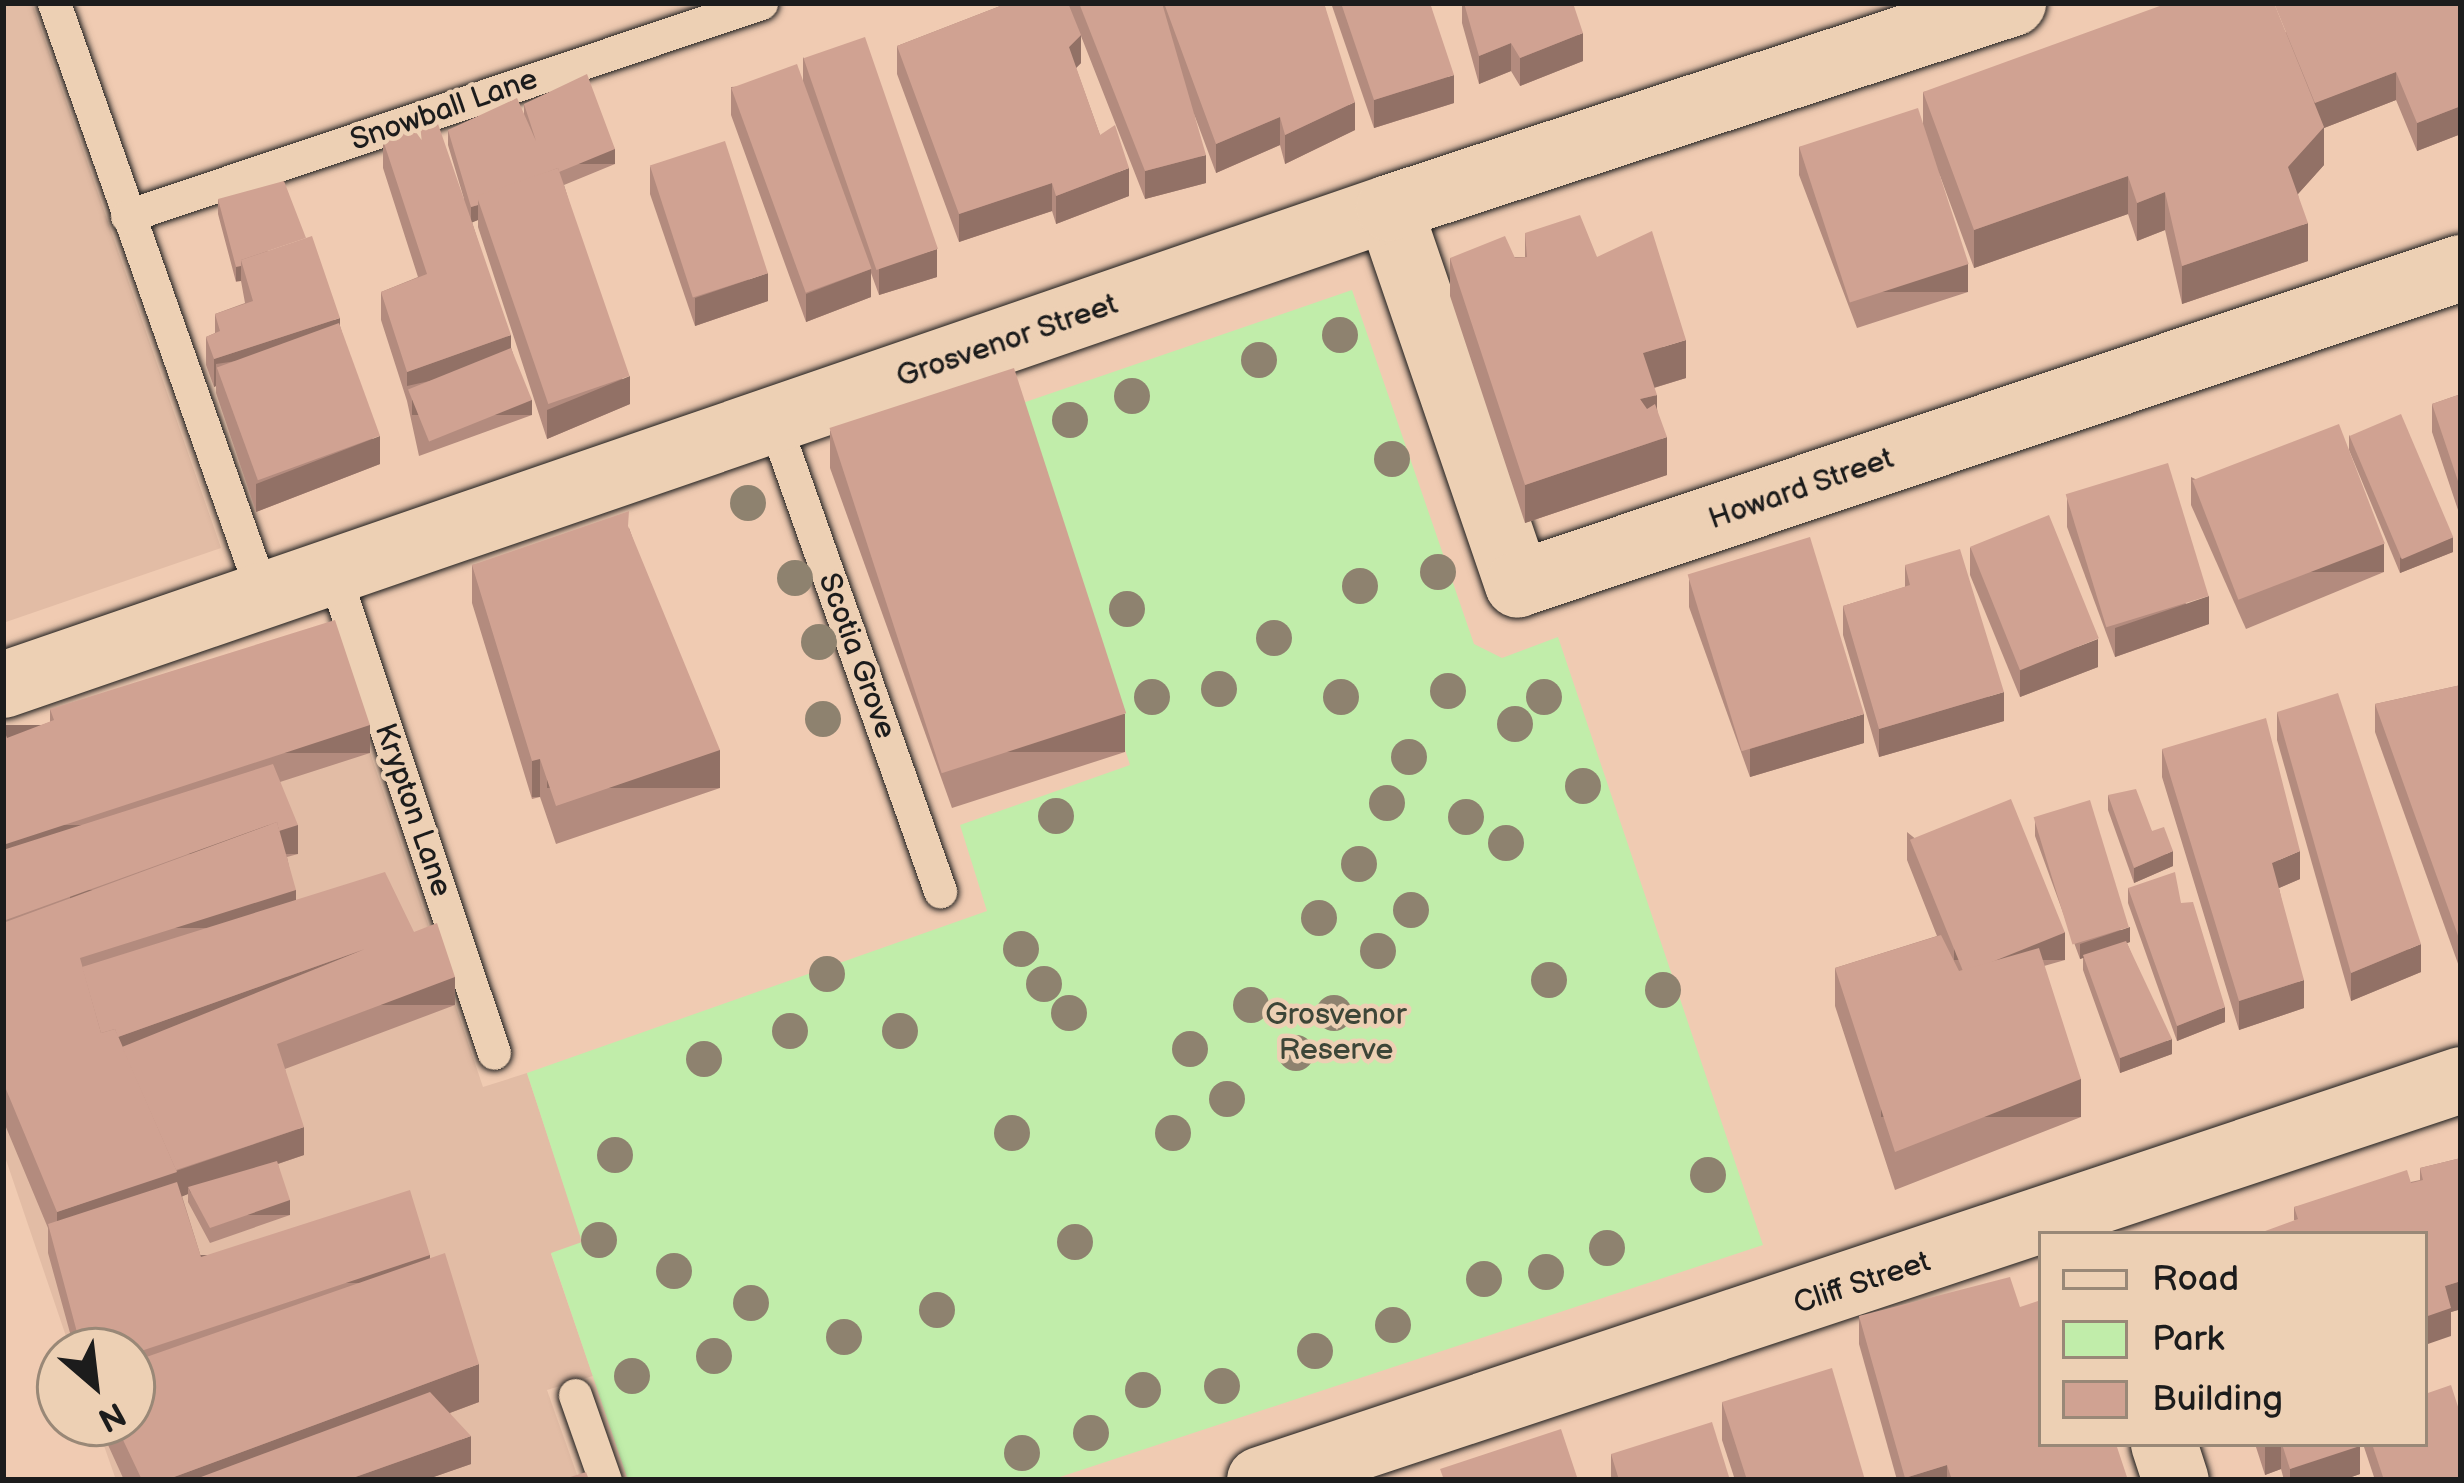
<!DOCTYPE html>
<style>
body{margin:0}
#map{position:relative;width:2464px;height:1483px;overflow:hidden;background:#f0cbb2;font-family:"Balsamiq Sans",sans-serif}
div>[style]{position:absolute}
[style*='--x']{left:calc(var(--x)*1px);top:calc(var(--y)*1px);width:calc(var(--w)*1px);rotate:calc(var(--a)*1deg)}
.built>*{inset:0;background:#e2bca5}
.green>*{inset:0;background:#c1edaa}
.roads{filter:drop-shadow(0 0 3px #1c1c1c) drop-shadow(0 0 3px #1c1c1c)}
.service>*{height:33px;margin:-16.5px;padding:0 16.5px;transform-origin:16.5px;border-radius:16.5px;background:#edd0b4}
.minor>*{height:66px;margin:-33px;padding:0 33px;transform-origin:33px;border-radius:33px;background:#edd0b4}
.trees>*{width:36px;height:36px;margin:-18px;border-radius:50%;background:#8e826f}
.wall>*{inset:0;background:#b38b7e}
.shaded-wall>*{inset:0;background:#927166;transform-origin:0 0}
.building>*{inset:0;background:#d0a292;transform-origin:0 0}
span{translate:-50% -50%;white-space:nowrap;text-align:center;line-height:1.15;-webkit-text-stroke:9px #edd0b4;paint-order:stroke}
.street-label{font-size:30px;color:#1c1c1c}
.park-label{font-size:30px;color:#3d4638}
.frame{position:absolute;inset:0;border:6px solid #1c1c1c;pointer-events:none}
.legend{position:absolute;left:2038px;top:1231px;width:390px;height:216px;box-sizing:border-box;background:#edd0b4;border:3px solid #987;margin:0;padding:15px 21px;list-style:none;font-size:36px;color:#1c1c1c}
.legend li{display:flex;align-items:center;gap:24px;height:60px}
.legend b{width:60px;border:3px solid #987}
.north{position:absolute;left:36px;top:1327px;width:120px;height:120px;box-sizing:border-box;background:#edd0b4;border:3px solid #987;border-radius:50%;rotate:152deg;font-size:33px;font-weight:700;line-height:48px;text-align:center;color:#1c1c1c}
.north::after{content:'';display:block;margin:auto;width:42px;height:54px;background:#1c1c1c;clip-path:polygon(50% 0,100% 100%,50% 72%,0 100%)}
</style>
<div id="map">
<div class="built">
<i style="clip-path:polygon(3px 3px,32px 3px,221px 548px,3px 623px)"></i>
<i style="clip-path:polygon(330px 634px,483px 1087px,527px 1073px,583px 1243px,551px 1254px,593px 1376px,547px 1390px,579px 1480px,116px 1480px,96px 1423px,132px 1423px,132px 1351px,71px 1351px,3px 1151px,3px 743px)"></i>
</div>
<div class="green">
<i style="clip-path:polygon(1352px 290px,1474px 644px,1502px 658px,1558px 637px,1763px 1245px,1051px 1480px,628px 1480px,551px 1253px,582px 1242px,527px 1073px,987px 911px,960px 825px,1130px 765px,1014px 406px)"></i>
</div>
<div class="roads">
<div class="service">
<i style="--x:54;--y:3;--w:625;--a:70.55"></i>
<i style="--x:127;--y:216;--w:669;--a:-18.57"></i>
<i style="--x:774;--y:422;--w:498;--a:70.5"></i>
<i style="--x:332;--y:568;--w:511;--a:71.53"></i>
<i style="--x:575;--y:1395;--w:90;--a:70.6"></i>
</div>
<div class="minor">
<i style="--x:1389;--y:208;--w:398;--a:71.1"></i>
<i style="--x:1518;--y:584;--w:995;--a:-18.53"></i>
<i style="--x:3;--y:685;--w:1466;--a:-18.99"></i>
<i style="--x:1389;--y:208;--w:657;--a:-18.19"></i>
<i style="--x:2164;--y:1444;--w:38;--a:72"></i>
<i style="--x:1260;--y:1480;--w:1266;--a:-18.42"></i>
</div>
</div>
<div class="trees">
<i style="left:1340px;top:335px"></i>
<i style="left:1259px;top:360px"></i>
<i style="left:1132px;top:396px"></i>
<i style="left:1070px;top:420px"></i>
<i style="left:1392px;top:459px"></i>
<i style="left:748px;top:503px"></i>
<i style="left:1438px;top:572px"></i>
<i style="left:795px;top:578px"></i>
<i style="left:1360px;top:586px"></i>
<i style="left:1127px;top:609px"></i>
<i style="left:1274px;top:638px"></i>
<i style="left:819px;top:642px"></i>
<i style="left:1219px;top:689px"></i>
<i style="left:1448px;top:691px"></i>
<i style="left:1152px;top:697px"></i>
<i style="left:1341px;top:697px"></i>
<i style="left:1544px;top:697px"></i>
<i style="left:823px;top:719px"></i>
<i style="left:1515px;top:724px"></i>
<i style="left:1409px;top:757px"></i>
<i style="left:1583px;top:786px"></i>
<i style="left:1387px;top:803px"></i>
<i style="left:1056px;top:816px"></i>
<i style="left:1466px;top:817px"></i>
<i style="left:1506px;top:843px"></i>
<i style="left:1359px;top:864px"></i>
<i style="left:1411px;top:910px"></i>
<i style="left:1319px;top:918px"></i>
<i style="left:1021px;top:949px"></i>
<i style="left:1378px;top:951px"></i>
<i style="left:827px;top:974px"></i>
<i style="left:1549px;top:980px"></i>
<i style="left:1044px;top:984px"></i>
<i style="left:1663px;top:990px"></i>
<i style="left:1251px;top:1005px"></i>
<i style="left:1069px;top:1013px"></i>
<i style="left:1334px;top:1013px"></i>
<i style="left:790px;top:1031px"></i>
<i style="left:900px;top:1031px"></i>
<i style="left:1190px;top:1049px"></i>
<i style="left:1296px;top:1053px"></i>
<i style="left:704px;top:1059px"></i>
<i style="left:1227px;top:1099px"></i>
<i style="left:1012px;top:1133px"></i>
<i style="left:1173px;top:1133px"></i>
<i style="left:615px;top:1155px"></i>
<i style="left:1708px;top:1175px"></i>
<i style="left:599px;top:1240px"></i>
<i style="left:1075px;top:1242px"></i>
<i style="left:1607px;top:1248px"></i>
<i style="left:674px;top:1271px"></i>
<i style="left:1546px;top:1272px"></i>
<i style="left:1484px;top:1279px"></i>
<i style="left:751px;top:1303px"></i>
<i style="left:937px;top:1310px"></i>
<i style="left:1393px;top:1325px"></i>
<i style="left:844px;top:1337px"></i>
<i style="left:1315px;top:1351px"></i>
<i style="left:714px;top:1356px"></i>
<i style="left:632px;top:1376px"></i>
<i style="left:1222px;top:1386px"></i>
<i style="left:1143px;top:1390px"></i>
<i style="left:1091px;top:1433px"></i>
<i style="left:1022px;top:1453px"></i>
</div>
<div class="wall">
<i style="clip-path:polygon(1008px 3px,1324px 3px,1355px 130px,1285px 164px,1280px 145px,1216px 173px,1194px 114px,1206px 183px,1145px 199px,1081px 36px,1081px 63px,1076px 68px,1100px 135px,1129px 196px,1056px 224px,1052px 211px,959px 242px,897px 74px,897px 46px)"></i>
<i style="clip-path:polygon(1331px 3px,1430px 3px,1454px 103px,1374px 128px)"></i>
<i style="clip-path:polygon(1462px 3px,1573px 3px,1583px 61px,1520px 86px,1511px 71px,1479px 84px,1462px 23px)"></i>
<i style="clip-path:polygon(2461px 3px,2461px 134px,2417px 151px,2396px 100px,2324px 128px,2324px 165px,2298px 194px,2308px 261px,2182px 304px,2165px 230px,2137px 241px,2128px 214px,1974px 268px,1939px 173px,1968px 292px,1857px 328px,1799px 175px,1799px 147px,1923px 123px,1923px 92px)"></i>
<i style="clip-path:polygon(803px 57px,937px 277px,879px 295px,871px 273px,871px 297px,806px 322px,731px 115px,731px 87px,803px 82px)"></i>
<i style="clip-path:polygon(524px 104px,615px 164px,564px 185px,630px 404px,547px 439px,478px 227px,478px 220px,472px 222px,532px 415px,419px 456px,407px 401px,381px 320px,381px 292px,418px 277px,383px 168px,383px 140px,464px 199px,448px 145px,448px 130px,524px 114px)"></i>
<i style="clip-path:polygon(650px 166px,768px 301px,695px 326px,650px 194px)"></i>
<i style="clip-path:polygon(218px 199px,340px 326px,380px 464px,256px 512px,216px 393px,216px 386px,214px 387px,206px 365px,206px 337px,215px 333px,215px 314px,245px 303px,241px 281px,236px 282px,218px 214px)"></i>
<i style="clip-path:polygon(1525px 233px,1597px 257px,1686px 378px,1654px 388px,1667px 475px,1525px 523px,1450px 296px,1450px 258px,1525px 257px)"></i>
<i style="clip-path:polygon(2461px 394px,2461px 519px,2432px 432px,2432px 404px)"></i>
<i style="clip-path:polygon(830px 430px,1125px 752px,952px 808px,830px 468px)"></i>
<i style="clip-path:polygon(2349px 435px,2453px 552px,2400px 573px,2349px 450px)"></i>
<i style="clip-path:polygon(2191px 477px,2384px 572px,2246px 629px,2191px 505px)"></i>
<i style="clip-path:polygon(2067px 498px,2209px 624px,2115px 657px,2067px 527px)"></i>
<i style="clip-path:polygon(629px 528px,720px 788px,556px 844px,540px 797px,532px 799px,472px 603px,472px 565px)"></i>
<i style="clip-path:polygon(1970px 547px,2098px 667px,2020px 697px,1970px 575px)"></i>
<i style="clip-path:polygon(1905px 565px,2004px 721px,1879px 757px,1843px 635px,1843px 606px,1905px 587px)"></i>
<i style="clip-path:polygon(1689px 579px,1864px 743px,1750px 777px,1689px 607px)"></i>
<i style="clip-path:polygon(2461px 685px,2461px 972px,2375px 732px,2375px 704px)"></i>
<i style="clip-path:polygon(50px 709px,370px 753px,280px 782px,298px 854px,287px 857px,296px 900px,414px 932px,455px 1005px,285px 1069px,304px 1155px,278px 1164px,290px 1215px,210px 1243px,188px 1202px,188px 1194px,182px 1196px,201px 1257px,430px 1258px,479px 1402px,450px 1413px,471px 1464px,425px 1480px,124px 1480px,98px 1423px,132px 1423px,132px 1351px,75px 1351px,48px 1253px,48px 1228px,3px 1120px,3px 727px,7px 738px,50px 722px)"></i>
<i style="clip-path:polygon(2277px 712px,2421px 972px,2351px 1001px,2277px 740px)"></i>
<i style="clip-path:polygon(2162px 749px,2300px 879px,2279px 888px,2304px 1008px,2239px 1030px,2162px 777px)"></i>
<i style="clip-path:polygon(2108px 795px,2152px 831px,2173px 866px,2134px 883px,2108px 810px)"></i>
<i style="clip-path:polygon(2035px 821px,2130px 942px,2127px 943px,2172px 1054px,2120px 1073px,2083px 970px,2083px 958px,2080px 959px,2035px 836px)"></i>
<i style="clip-path:polygon(1907px 832px,2065px 960px,2044px 966px,2081px 1117px,1895px 1190px,1835px 1006px,1835px 968px,1937px 936px,1907px 860px)"></i>
<i style="clip-path:polygon(2128px 888px,2181px 903px,2225px 1022px,2177px 1041px,2128px 903px)"></i>
<i style="clip-path:polygon(2461px 1158px,2461px 1319px,2458px 1310px,2451px 1312px,2451px 1336px,2294px 1220px,2294px 1207px,2420px 1180px,2420px 1168px)"></i>
<i style="clip-path:polygon(2020px 1307px,2128px 1480px,1897px 1480px,1859px 1344px,1859px 1316px)"></i>
<i style="clip-path:polygon(1722px 1402px,1865px 1480px,1735px 1480px,1722px 1440px)"></i>
<i style="clip-path:polygon(2255px 1444px,2425px 1444px,2461px 1480px,2375px 1480px,2364px 1447px,2360px 1447px,2360px 1474px,2343px 1480px,2284px 1480px,2281px 1469px,2265px 1475px)"></i>
<i style="clip-path:polygon(1611px 1454px,1730px 1480px,1611px 1480px)"></i>
</div>
<div class="shaded-wall">
<i style="clip-path:polygon(1583px 33px,1583px 61px,1520px 86px,1520px 58px)"></i>
<i style="clip-path:polygon(1081px 35px,1081px 63px,1069px 75px,1069px 47px)"></i>
<i style="clip-path:polygon(1511px 43px,1511px 71px,1479px 84px,1479px 56px)"></i>
<i style="clip-path:polygon(2396px 72px,2396px 100px,2324px 128px,2324px 165px,2288px 205px,2288px 167px,2311px 104px)"></i>
<i style="clip-path:polygon(1454px 75px,1454px 103px,1374px 128px,1374px 100px)"></i>
<i style="clip-path:polygon(1355px 102px,1355px 130px,1285px 164px,1285px 135px)"></i>
<i style="clip-path:polygon(2461px 106px,2461px 134px,2417px 151px,2417px 123px)"></i>
<i style="clip-path:polygon(1280px 117px,1280px 145px,1216px 173px,1216px 144px)"></i>
<i style="left:615px;top:149px;width:15px;height:147px;rotate:90deg"></i>
<i style="clip-path:polygon(1206px 155px,1206px 183px,1145px 199px,1145px 171px)"></i>
<i style="clip-path:polygon(1129px 168px,1129px 196px,1056px 224px,1056px 196px)"></i>
<i style="clip-path:polygon(2128px 176px,2128px 214px,1974px 268px,1974px 230px)"></i>
<i style="clip-path:polygon(1052px 183px,1052px 211px,959px 242px,959px 214px)"></i>
<i style="clip-path:polygon(2165px 192px,2165px 230px,2137px 241px,2137px 203px)"></i>
<i style="clip-path:polygon(478px 205px,478px 220px,471px 223px,471px 207px)"></i>
<i style="clip-path:polygon(2308px 223px,2308px 261px,2182px 304px,2182px 266px)"></i>
<i style="clip-path:polygon(937px 249px,937px 277px,879px 295px,879px 267px)"></i>
<i style="left:1968px;top:264px;width:28px;height:117px;rotate:90deg"></i>
<i style="left:241px;top:266px;width:15px;height:5px;rotate:90deg"></i>
<i style="clip-path:polygon(871px 269px,871px 297px,806px 322px,806px 294px)"></i>
<i style="clip-path:polygon(768px 273px,768px 301px,695px 326px,695px 298px)"></i>
<i style="clip-path:polygon(340px 318px,340px 346px,216px 364px,216px 386px,214px 387px,214px 359px)"></i>
<i style="clip-path:polygon(511px 335px,511px 363px,407px 386px,407px 401px,407px 372px)"></i>
<i style="clip-path:polygon(1686px 340px,1686px 378px,1643px 391px,1643px 353px)"></i>
<i style="clip-path:polygon(630px 376px,630px 404px,547px 439px,547px 410px)"></i>
<i style="clip-path:polygon(1657px 395px,1657px 433px,1640px 399px)"></i>
<i style="left:532px;top:400px;width:15px;height:120px;rotate:90deg"></i>
<i style="clip-path:polygon(380px 436px,380px 464px,256px 512px,256px 484px)"></i>
<i style="clip-path:polygon(1667px 437px,1667px 475px,1525px 523px,1525px 485px)"></i>
<i style="clip-path:polygon(2453px 537px,2453px 552px,2400px 573px,2400px 558px)"></i>
<i style="left:2384px;top:544px;width:28px;height:149px;rotate:90deg"></i>
<i style="clip-path:polygon(2209px 596px,2209px 624px,2115px 657px,2115px 628px)"></i>
<i style="clip-path:polygon(2098px 639px,2098px 667px,2020px 697px,2020px 669px)"></i>
<i style="clip-path:polygon(2004px 692px,2004px 721px,1879px 757px,1879px 729px)"></i>
<i style="left:1125px;top:714px;width:38px;height:182px;rotate:90deg"></i>
<i style="clip-path:polygon(1864px 714px,1864px 743px,1750px 777px,1750px 749px)"></i>
<i style="left:370px;top:725px;width:28px;height:386px;rotate:90deg"></i>
<i style="left:720px;top:750px;width:38px;height:173px;rotate:90deg"></i>
<i style="left:540px;top:759px;width:38px;height:8px;rotate:90deg"></i>
<i style="left:298px;top:825px;width:29px;height:310px;rotate:90deg"></i>
<i style="clip-path:polygon(2173px 851px,2173px 866px,2134px 883px,2134px 868px)"></i>
<i style="clip-path:polygon(2300px 851px,2300px 879px,2272px 891px,2272px 863px)"></i>
<i style="left:296px;top:890px;width:38px;height:226px;rotate:90deg"></i>
<i style="clip-path:polygon(2130px 927px,2130px 942px,2080px 959px,2080px 944px)"></i>
<i style="left:2065px;top:932px;width:28px;height:111px;rotate:90deg"></i>
<i style="clip-path:polygon(2421px 944px,2421px 972px,2351px 1001px,2351px 973px)"></i>
<i style="clip-path:polygon(365px 949px,125px 1062px,101px 1043px)"></i>
<i style="left:455px;top:977px;width:28px;height:190px;rotate:90deg"></i>
<i style="clip-path:polygon(2304px 980px,2304px 1008px,2239px 1030px,2239px 1001px)"></i>
<i style="clip-path:polygon(2225px 1007px,2225px 1022px,2177px 1041px,2177px 1026px)"></i>
<i style="clip-path:polygon(2172px 1039px,2172px 1054px,2120px 1073px,2120px 1058px)"></i>
<i style="left:2081px;top:1079px;width:38px;height:200px;rotate:90deg"></i>
<i style="clip-path:polygon(304px 1127px,304px 1155px,191px 1193px,188px 1187px,188px 1194px,57px 1250px,57px 1212px)"></i>
<i style="left:290px;top:1200px;width:15px;height:85px;rotate:90deg"></i>
<i style="left:430px;top:1255px;width:28px;height:314px;rotate:90deg"></i>
<i style="clip-path:polygon(2458px 1282px,2458px 1310px,2451px 1312px,2451px 1336px,2425px 1345px,2425px 1317px,2445px 1286px)"></i>
<i style="clip-path:polygon(479px 1364px,479px 1402px,269px 1480px,166px 1480px)"></i>
<i style="clip-path:polygon(471px 1436px,471px 1464px,425px 1480px,347px 1480px)"></i>
<i style="clip-path:polygon(2272px 1444px,2281px 1444px,2281px 1469px,2265px 1475px,2265px 1447px)"></i>
<i style="clip-path:polygon(2352px 1444px,2364px 1444px,2364px 1447px,2360px 1447px,2360px 1474px,2343px 1480px,2290px 1480px,2290px 1469px)"></i>
<i style="clip-path:polygon(1947px 1465px,1947px 1480px,1905px 1480px,1905px 1478px)"></i>
</div>
<div class="building">
<i style="clip-path:polygon(1008px 3px,1068px 3px,1081px 35px,1069px 47px,1100px 135px,1115px 125px,1129px 168px,1056px 196px,1052px 183px,959px 214px,897px 46px)"></i>
<i style="clip-path:polygon(1079px 3px,1162px 3px,1206px 155px,1145px 171px)"></i>
<i style="clip-path:polygon(1164px 3px,1324px 3px,1355px 102px,1285px 135px,1280px 117px,1216px 144px)"></i>
<i style="clip-path:polygon(1341px 3px,1430px 3px,1454px 75px,1374px 100px)"></i>
<i style="clip-path:polygon(1464px 3px,1573px 3px,1583px 33px,1520px 58px,1511px 43px,1479px 56px)"></i>
<i style="clip-path:polygon(2168px 3px,2274px 3px,2324px 127px,2288px 167px,2308px 223px,2182px 266px,2165px 192px,2137px 203px,2128px 176px,1974px 230px,1923px 92px)"></i>
<i style="clip-path:polygon(2274px 3px,2461px 3px,2461px 106px,2417px 123px,2396px 72px,2315px 103px)"></i>
<i style="left:865px;top:37px;width:224px;height:65px;rotate:71deg"></i>
<i style="left:797px;top:64px;width:218px;height:70px;rotate:70deg"></i>
<i style="clip-path:polygon(587px 74px,615px 149px,559px 172px,558px 168px,478px 199px,478px 205px,471px 207px,448px 130px,517px 98px,536px 141px,524px 104px)"></i>
<i style="left:1918px;top:108px;width:164px;height:125px;rotate:72deg"></i>
<i style="clip-path:polygon(437px 121px,511px 335px,407px 372px,381px 292px,427px 274px,383px 140px)"></i>
<i style="left:725px;top:141px;width:139px;height:79px;rotate:72deg"></i>
<i style="left:558px;top:168px;width:220px;height:86px;rotate:71deg"></i>
<i style="clip-path:polygon(284px 181px,306px 238px,241px 260px,241px 266px,236px 267px,218px 199px)"></i>
<i style="clip-path:polygon(1580px 215px,1597px 257px,1652px 231px,1686px 340px,1643px 353px,1657px 395px,1640px 399px,1647px 409px,1655px 404px,1667px 437px,1525px 485px,1450px 258px,1505px 236px,1515px 258px,1527px 257px,1525px 233px)"></i>
<i style="clip-path:polygon(312px 236px,340px 318px,214px 359px,206px 337px,220px 331px,215px 314px,253px 301px,241px 260px)"></i>
<i style="left:339px;top:323px;width:120px;height:130px;rotate:70deg"></i>
<i style="left:511px;top:348px;width:56px;height:111px;rotate:68deg"></i>
<i style="left:1014px;top:368px;width:363px;height:194px;rotate:72deg"></i>
<i style="clip-path:polygon(2461px 394px,2461px 490px,2432px 404px)"></i>
<i style="left:2401px;top:414px;width:134px;height:56px;rotate:67deg"></i>
<i style="left:2339px;top:424px;width:128px;height:157px;rotate:69deg"></i>
<i style="left:2168px;top:463px;width:139px;height:107px;rotate:73deg"></i>
<i style="clip-path:polygon(629px 511px,628px 526px,720px 750px,556px 806px,540px 759px,532px 761px,472px 565px)"></i>
<i style="left:2049px;top:515px;width:133px;height:85px;rotate:68deg"></i>
<i style="left:1810px;top:537px;width:185px;height:128px;rotate:73deg"></i>
<i style="clip-path:polygon(1960px 549px,2004px 692px,1879px 729px,1843px 606px,1910px 585px,1905px 565px)"></i>
<i style="clip-path:polygon(335px 620px,370px 725px,3px 845px,3px 727px,7px 738px,54px 720px,50px 709px)"></i>
<i style="clip-path:polygon(2461px 685px,2461px 944px,2375px 704px)"></i>
<i style="clip-path:polygon(2338px 693px,2421px 944px,2351px 973px,2277px 712px)"></i>
<i style="clip-path:polygon(2266px 718px,2300px 851px,2272px 863px,2304px 980px,2239px 1001px,2162px 749px)"></i>
<i style="clip-path:polygon(273px 764px,298px 825px,279px 831px,277px 822px,3px 921px,3px 850px)"></i>
<i style="clip-path:polygon(2136px 789px,2152px 831px,2164px 827px,2173px 851px,2134px 868px,2108px 795px)"></i>
<i style="left:2011px;top:799px;width:144px;height:109px;rotate:68deg"></i>
<i style="left:2090px;top:800px;width:133px;height:59px;rotate:73deg"></i>
<i style="clip-path:polygon(277px 822px,296px 890px,80px 958px,101px 1033px,115px 1029px,177px 1172px,57px 1212px,3px 1082px,3px 923px)"></i>
<i style="clip-path:polygon(385px 872px,414px 932px,437px 923px,455px 977px,277px 1044px,304px 1127px,176px 1170px,122px 1047px,365px 949px,118px 1037px,115px 1029px,101px 1033px,82px 967px)"></i>
<i style="clip-path:polygon(2175px 872px,2181px 903px,2193px 902px,2225px 1007px,2177px 1026px,2128px 888px)"></i>
<i style="clip-path:polygon(1941px 935px,1959px 971px,2039px 948px,2081px 1079px,1895px 1152px,1835px 968px)"></i>
<i style="clip-path:polygon(2126px 941px,2172px 1039px,2120px 1058px,2083px 955px)"></i>
<i style="clip-path:polygon(2461px 1158px,2461px 1291px,2458px 1282px,2445px 1286px,2451px 1308px,2425px 1317px,2425px 1234px,2257px 1234px,2298px 1219px,2294px 1207px,2407px 1170px,2411px 1183px,2423px 1180px,2420px 1168px)"></i>
<i style="clip-path:polygon(277px 1161px,290px 1200px,210px 1228px,188px 1187px)"></i>
<i style="clip-path:polygon(177px 1182px,201px 1257px,410px 1190px,430px 1255px,132px 1354px,132px 1351px,82px 1351px,48px 1224px)"></i>
<i style="clip-path:polygon(445px 1253px,479px 1364px,166px 1480px,142px 1480px,115px 1423px,132px 1423px,132px 1362px)"></i>
<i style="clip-path:polygon(2010px 1277px,2020px 1307px,2041px 1300px,2041px 1444px,2116px 1444px,2128px 1480px,1952px 1480px,1947px 1465px,1905px 1478px,1859px 1316px)"></i>
<i style="clip-path:polygon(1832px 1368px,1865px 1480px,1747px 1480px,1722px 1402px)"></i>
<i style="clip-path:polygon(2451px 1385px,2461px 1416px,2461px 1480px,2384px 1480px,2372px 1444px,2425px 1444px,2425px 1394px)"></i>
<i style="clip-path:polygon(430px 1392px,471px 1436px,347px 1480px,193px 1480px)"></i>
<i style="clip-path:polygon(1712px 1422px,1730px 1480px,1619px 1480px,1611px 1454px)"></i>
<i style="clip-path:polygon(1561px 1429px,1578px 1480px,1444px 1480px,1440px 1469px)"></i>
<i style="clip-path:polygon(2282px 1444px,2360px 1444px,2360px 1446px,2290px 1469px)"></i>
<i style="clip-path:polygon(586px 1472px,589px 1480px,561px 1480px)"></i>
</div>
<div class="street-label">
<span style="left:444px;top:110px;rotate:-19deg">Snowball Lane</span>
<span style="left:1007px;top:341px;rotate:-19deg">Grosvenor Street</span>
<span style="left:1801px;top:489px;rotate:-19deg">Howard Street</span>
<span style="left:857px;top:656px;rotate:70deg">Scotia Grove</span>
<span style="left:413px;top:810px;rotate:71deg">Krypton Lane</span>
<span style="left:1862px;top:1283px;rotate:-18deg">Cliff Street</span>
</div>
<div class="park-label">
<span style="left:1336px;top:1032px">Grosvenor<br>Reserve</span>
</div>
<div class="frame"></div>
<ul class="legend">
<li><b style="height:15px;background:#edd0b4"></b>Road</li>
<li><b style="height:33px;background:#c1edaa"></b>Park</li>
<li><b style="height:33px;background:#d0a292"></b>Building</li>
</ul>
<div class="north">N</div>
</div>
